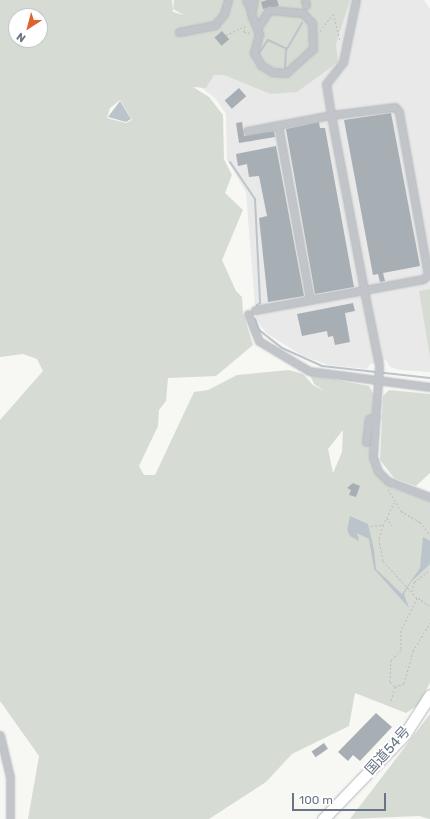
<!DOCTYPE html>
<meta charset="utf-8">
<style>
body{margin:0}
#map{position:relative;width:430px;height:819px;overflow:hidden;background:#f7f7f4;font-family:Rubik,"Noto Sans JP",sans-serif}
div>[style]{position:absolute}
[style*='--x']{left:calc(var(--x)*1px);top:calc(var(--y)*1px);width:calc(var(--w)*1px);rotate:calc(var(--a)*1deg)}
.built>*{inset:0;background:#e8e9e8}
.green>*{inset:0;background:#d6dcd4}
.water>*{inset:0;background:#bbc4ca}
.stream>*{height:2px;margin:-1px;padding:0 1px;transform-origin:1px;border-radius:1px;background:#bbc4ca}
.building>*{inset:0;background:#a7afb5;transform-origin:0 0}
.path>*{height:1px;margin-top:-0.5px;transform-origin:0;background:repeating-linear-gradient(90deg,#bbbdc0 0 2px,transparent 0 4px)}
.roads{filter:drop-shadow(0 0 1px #b4b7bb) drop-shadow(0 0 1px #b4b7bb)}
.minor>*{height:7px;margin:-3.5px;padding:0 3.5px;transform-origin:3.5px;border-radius:3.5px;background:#c1c4c8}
.highway>*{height:11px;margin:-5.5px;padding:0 5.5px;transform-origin:5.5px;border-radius:5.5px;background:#fff}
span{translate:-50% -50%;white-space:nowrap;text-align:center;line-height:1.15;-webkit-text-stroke:4px #fff;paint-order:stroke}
.street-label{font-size:14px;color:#677584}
.north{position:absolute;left:8px;top:8px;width:40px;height:40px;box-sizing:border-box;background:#fff;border:1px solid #c2c8ce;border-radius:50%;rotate:216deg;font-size:11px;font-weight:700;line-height:16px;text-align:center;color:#677584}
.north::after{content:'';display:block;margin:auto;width:14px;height:18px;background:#dd642e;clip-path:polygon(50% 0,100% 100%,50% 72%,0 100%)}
.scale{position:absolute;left:292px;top:793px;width:94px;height:18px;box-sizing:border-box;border:2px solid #677584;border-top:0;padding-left:5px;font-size:12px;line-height:14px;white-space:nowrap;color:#677584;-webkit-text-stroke:3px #fff;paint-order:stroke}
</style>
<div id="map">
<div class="built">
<i style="clip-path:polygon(325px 0,424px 0,430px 9px,430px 372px,400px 370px,390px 367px,386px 360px,370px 364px,367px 369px,328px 365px,303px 356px,266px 333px,256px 319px,246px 192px,227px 160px,226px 114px,215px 98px,198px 85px)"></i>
</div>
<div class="green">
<i style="clip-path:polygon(evenodd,0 0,172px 0,173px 12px,184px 15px,173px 9px,174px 0,350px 0,336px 44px,338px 62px,297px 92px,271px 94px,224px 75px,214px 75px,206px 88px,193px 87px,209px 97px,223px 115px,224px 159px,232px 175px,225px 193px,243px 210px,222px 260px,236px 291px,242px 297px,243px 313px,253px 345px,216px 376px,168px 378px,166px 401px,159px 410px,158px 426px,139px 466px,144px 475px,155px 475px,194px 392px,208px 390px,237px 375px,289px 370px,303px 374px,313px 385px,324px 391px,314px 384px,310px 375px,369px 386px,374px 395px,370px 449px,376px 474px,393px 488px,430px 501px,430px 683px,418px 705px,406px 713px,355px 693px,349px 726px,292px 754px,266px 782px,209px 819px,28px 819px,39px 756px,0 701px,0 420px,43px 371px,37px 359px,23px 354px,0 357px,0 0,16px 16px,40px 16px,40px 40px,16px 40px,16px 16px,0 0,120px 100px,132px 120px,126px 123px,107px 118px,110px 108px,120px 100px,0 0,343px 430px,342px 452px,333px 473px,328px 449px,343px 430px)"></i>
<i style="clip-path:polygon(430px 289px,430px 357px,419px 291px)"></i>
<i style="clip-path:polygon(389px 390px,430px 394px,430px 473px,416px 486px,394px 478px,380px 460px,383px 396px)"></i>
<i style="clip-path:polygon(430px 714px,430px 819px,419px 816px,350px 819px)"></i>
</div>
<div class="water">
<i style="clip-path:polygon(120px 101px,131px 119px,126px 122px,108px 117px)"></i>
<i style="clip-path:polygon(350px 516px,368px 524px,374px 550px,376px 569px,402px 594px,420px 568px,423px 537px,430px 541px,430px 564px,411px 582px,404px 594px,409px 608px,374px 569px,369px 539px,357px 533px,359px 541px,350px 536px,347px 530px)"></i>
</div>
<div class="stream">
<i style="--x:259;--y:53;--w:16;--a:-55"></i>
<i style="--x:268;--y:40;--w:21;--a:25"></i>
<i style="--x:287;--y:49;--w:30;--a:-60"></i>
<i style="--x:285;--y:68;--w:19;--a:-87"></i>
<i style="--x:230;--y:162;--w:45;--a:56"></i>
<i style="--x:255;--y:199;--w:104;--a:87.2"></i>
<i style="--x:260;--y:303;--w:4;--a:146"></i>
<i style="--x:255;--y:319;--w:12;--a:70"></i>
<i style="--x:259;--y:330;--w:29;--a:38"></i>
<i style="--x:282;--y:348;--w:44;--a:24.2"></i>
<i style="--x:322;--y:366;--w:109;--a:6.3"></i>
</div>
<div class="building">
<i style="clip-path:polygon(267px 0,277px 0,279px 6px,263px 9px,261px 2px)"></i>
<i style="left:222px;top:31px;width:11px;height:10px;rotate:49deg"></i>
<i style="left:239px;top:88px;width:11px;height:19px;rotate:49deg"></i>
<i style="clip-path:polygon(391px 113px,420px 266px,383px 273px,385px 281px,380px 282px,378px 274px,373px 275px,344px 120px)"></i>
<i style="clip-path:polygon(242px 122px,244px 136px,274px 131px,275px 137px,239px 143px,236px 123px)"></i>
<i style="clip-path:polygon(319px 122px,320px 128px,325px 128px,354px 287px,315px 294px,286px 129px)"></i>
<i style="clip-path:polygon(276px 146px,304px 296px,268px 302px,259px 218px,267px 216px,259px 176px,249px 177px,247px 164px,238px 166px,236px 154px)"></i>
<i style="clip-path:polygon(353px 303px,355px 311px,345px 313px,350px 342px,335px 345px,333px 336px,328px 337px,327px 331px,302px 336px,297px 314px)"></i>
<i style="clip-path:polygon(353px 483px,360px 486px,356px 497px,349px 495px,351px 490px,347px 488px)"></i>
<i style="clip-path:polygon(376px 713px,392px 727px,360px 761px,353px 755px,348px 761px,338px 752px)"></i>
<i style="left:324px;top:743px;width:7px;height:15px;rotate:56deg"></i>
</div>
<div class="path">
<i style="--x:320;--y:31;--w:21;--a:-53"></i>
<i style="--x:333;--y:14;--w:27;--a:75"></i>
<i style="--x:226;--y:35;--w:21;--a:-25"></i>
<i style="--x:245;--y:26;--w:6;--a:99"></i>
<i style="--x:244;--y:32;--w:7;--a:8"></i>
<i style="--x:388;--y:489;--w:26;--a:59"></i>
<i style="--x:401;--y:511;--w:22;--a:30"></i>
<i style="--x:420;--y:522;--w:16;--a:52"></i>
<i style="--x:387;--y:518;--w:9;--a:58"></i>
<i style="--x:383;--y:525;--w:25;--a:-64"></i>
<i style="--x:371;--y:526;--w:12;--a:-5"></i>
<i style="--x:383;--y:525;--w:15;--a:106"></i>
<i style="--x:379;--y:539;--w:22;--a:80"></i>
<i style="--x:383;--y:561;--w:50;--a:47.4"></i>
<i style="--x:417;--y:598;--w:37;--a:116"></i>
<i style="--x:401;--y:631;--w:19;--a:90"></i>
<i style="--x:401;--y:650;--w:14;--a:135"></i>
<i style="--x:391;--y:660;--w:22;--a:93"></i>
<i style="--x:390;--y:682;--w:7;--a:45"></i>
<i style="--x:395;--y:687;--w:15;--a:106"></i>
<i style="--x:412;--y:591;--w:9;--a:-77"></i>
<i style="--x:414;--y:582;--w:20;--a:-37"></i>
<i style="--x:418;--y:598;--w:14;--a:34"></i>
<i style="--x:395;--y:687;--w:10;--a:-24"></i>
<i style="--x:404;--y:683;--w:33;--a:-74"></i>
<i style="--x:413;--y:651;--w:33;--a:-59"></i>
</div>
<div class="roads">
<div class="minor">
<i style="--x:246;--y:0;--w:13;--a:63"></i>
<i style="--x:254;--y:0;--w:14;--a:102"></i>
<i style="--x:251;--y:14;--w:22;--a:68"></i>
<i style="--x:259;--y:34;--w:20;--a:105"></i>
<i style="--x:254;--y:53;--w:14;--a:60"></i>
<i style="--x:261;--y:65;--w:13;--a:32"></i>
<i style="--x:272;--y:72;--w:14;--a:4"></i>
<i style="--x:286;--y:73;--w:36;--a:-42"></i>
<i style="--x:313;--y:49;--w:26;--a:-92"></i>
<i style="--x:312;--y:23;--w:13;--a:-132"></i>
<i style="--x:303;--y:13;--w:34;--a:-175"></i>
<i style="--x:269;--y:10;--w:20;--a:123"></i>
<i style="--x:305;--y:0;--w:5;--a:79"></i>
<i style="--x:179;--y:32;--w:37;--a:-11"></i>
<i style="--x:215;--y:25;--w:14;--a:-51"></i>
<i style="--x:224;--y:14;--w:15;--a:-74"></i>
<i style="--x:278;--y:125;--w:178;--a:79.6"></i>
<i style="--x:247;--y:131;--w:86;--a:-10.8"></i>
<i style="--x:331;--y:115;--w:31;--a:-99"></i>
<i style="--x:326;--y:84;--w:28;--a:-52"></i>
<i style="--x:343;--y:62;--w:63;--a:-78.2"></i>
<i style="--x:255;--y:310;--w:111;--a:-10.4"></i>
<i style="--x:364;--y:290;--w:60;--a:-10.6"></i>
<i style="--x:423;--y:279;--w:6;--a:-39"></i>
<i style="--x:428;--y:275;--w:166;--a:-100.1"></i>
<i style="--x:399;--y:112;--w:6;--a:-129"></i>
<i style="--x:395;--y:107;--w:64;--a:172.9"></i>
<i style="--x:331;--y:115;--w:178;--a:79.3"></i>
<i style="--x:364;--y:290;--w:76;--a:78.7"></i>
<i style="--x:379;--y:365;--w:3;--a:90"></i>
<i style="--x:379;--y:368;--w:89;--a:93.9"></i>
<i style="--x:373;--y:457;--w:15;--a:70"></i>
<i style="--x:378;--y:471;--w:14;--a:45"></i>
<i style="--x:388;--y:481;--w:45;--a:20.9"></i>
<i style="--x:248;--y:314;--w:29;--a:68"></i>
<i style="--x:259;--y:341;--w:58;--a:31"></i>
<i style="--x:309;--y:371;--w:122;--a:7.5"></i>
<i style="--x:366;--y:442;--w:23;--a:-83"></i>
<i style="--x:369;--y:419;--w:8;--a:-23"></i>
<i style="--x:0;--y:735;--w:43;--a:76.6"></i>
<i style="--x:10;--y:777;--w:42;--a:90"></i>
</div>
<div class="highway">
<i style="--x:323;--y:819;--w:118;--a:-46"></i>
<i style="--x:405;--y:734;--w:46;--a:-57.3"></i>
</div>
</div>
<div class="street-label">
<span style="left:388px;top:751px;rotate:-48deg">国道54号</span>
</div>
<div class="north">N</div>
<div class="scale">100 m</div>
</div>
